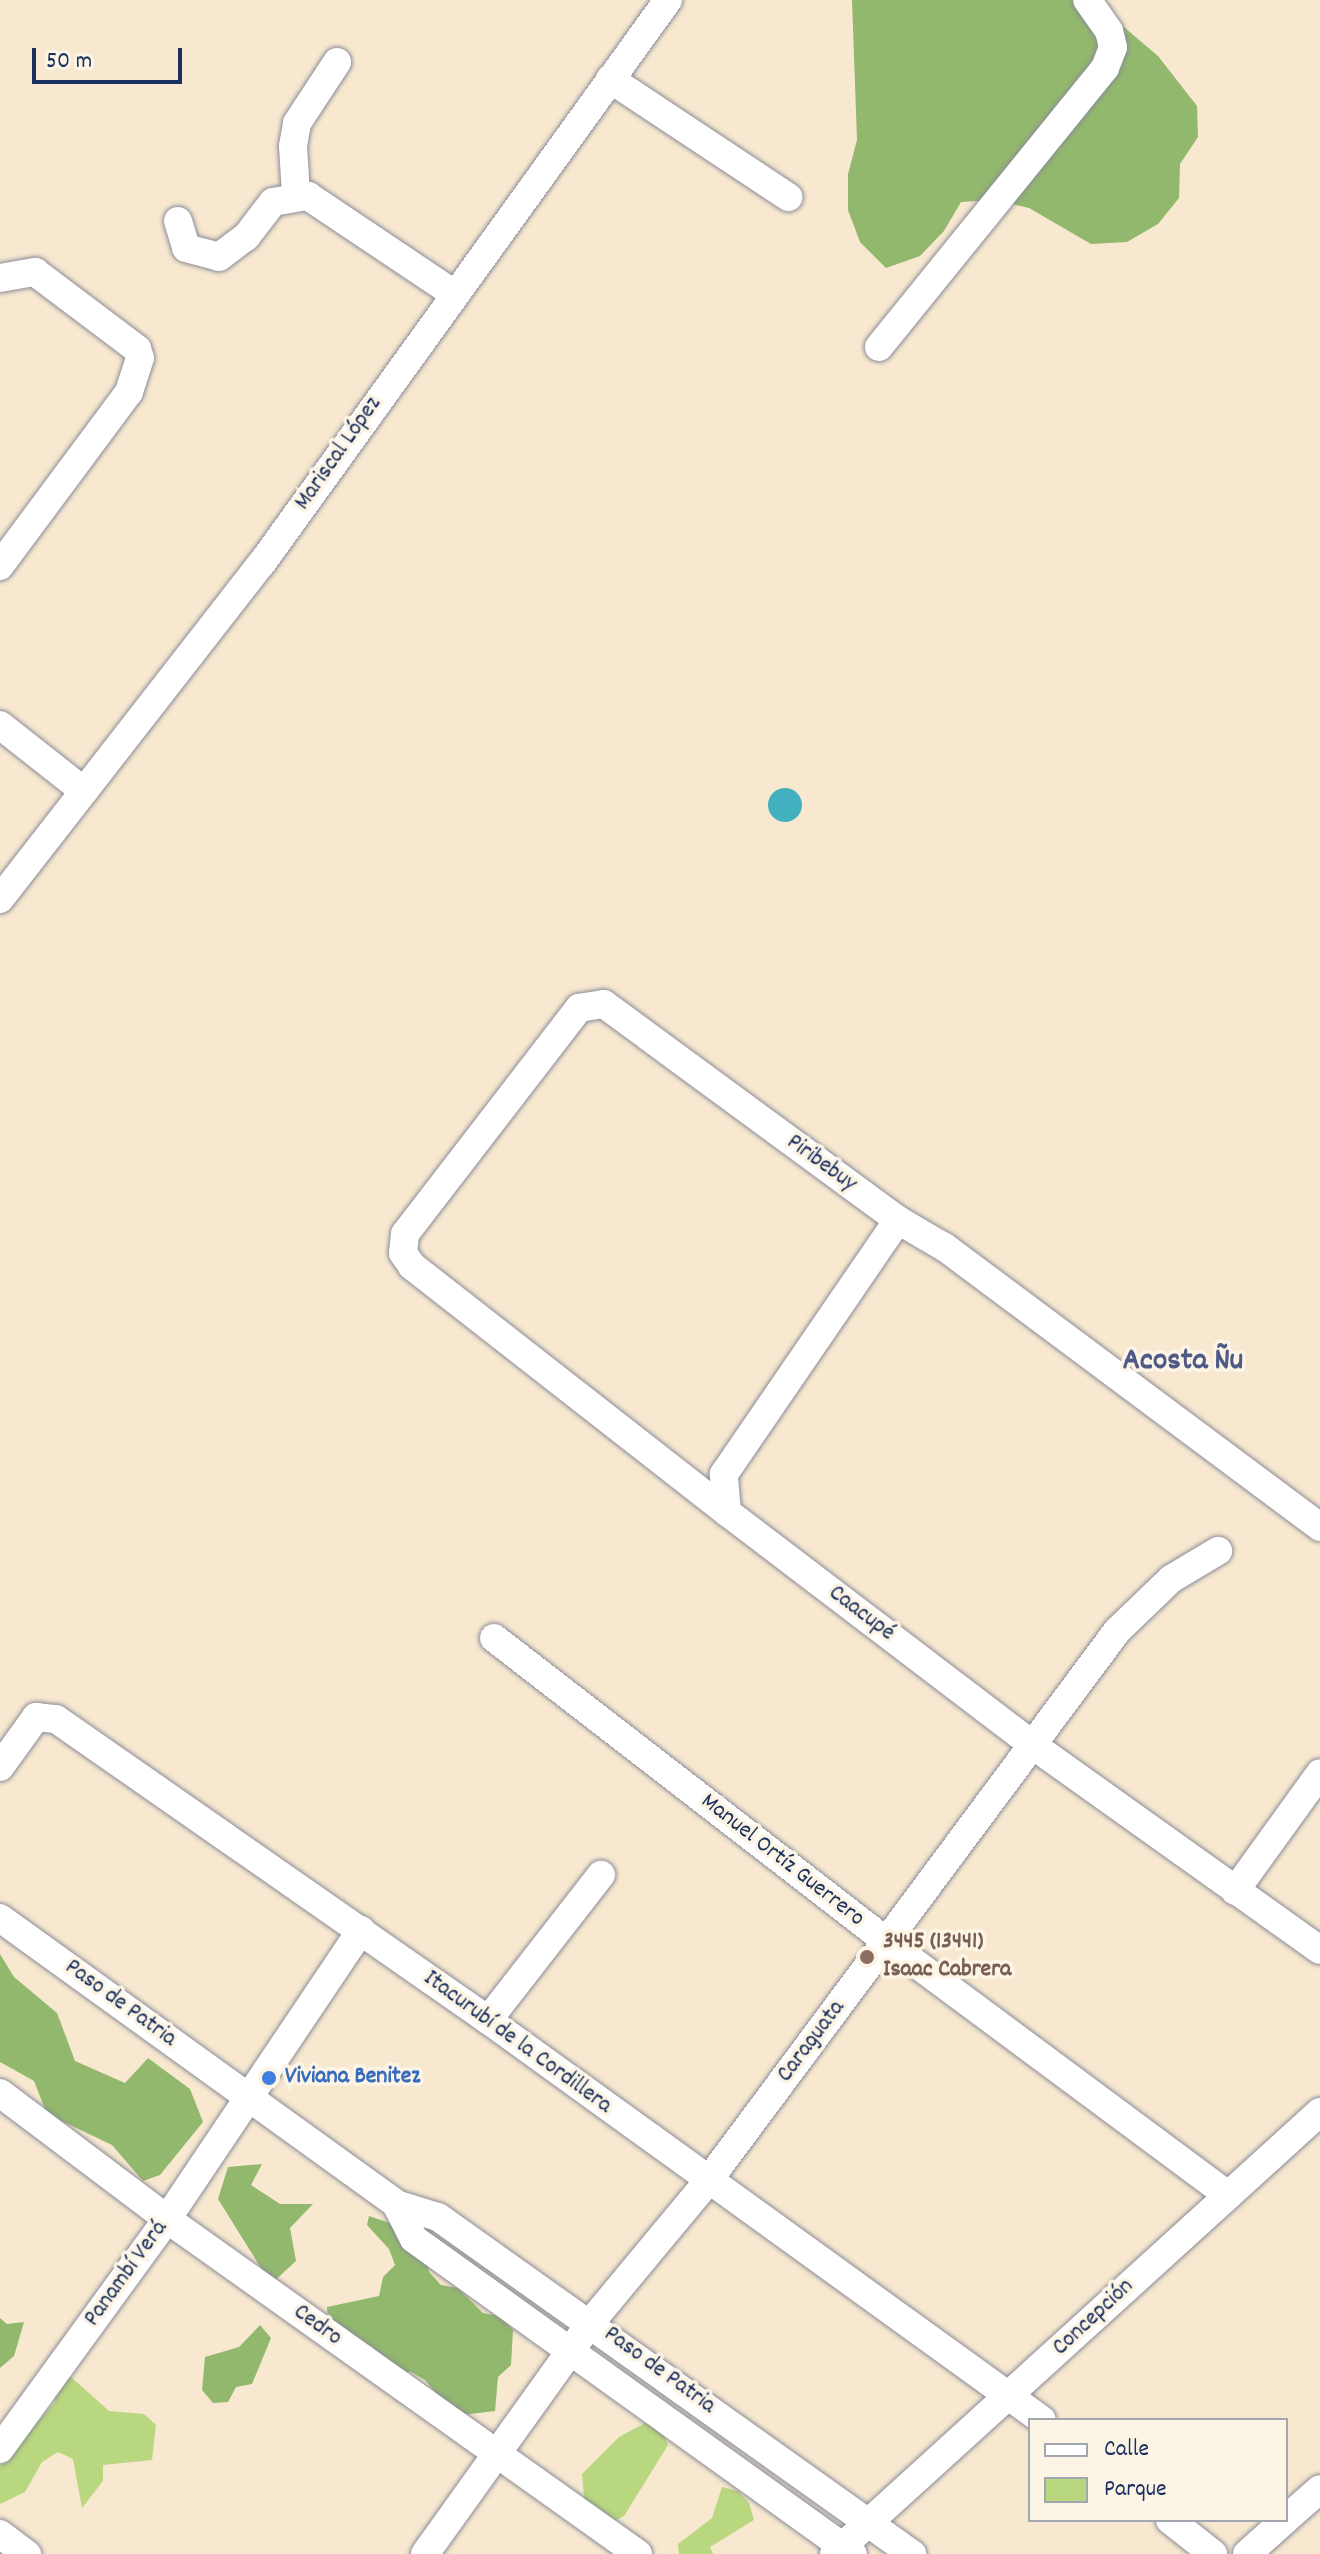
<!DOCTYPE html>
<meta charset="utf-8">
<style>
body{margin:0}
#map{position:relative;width:1320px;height:2554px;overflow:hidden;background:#f8e8d0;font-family:Dekko,sans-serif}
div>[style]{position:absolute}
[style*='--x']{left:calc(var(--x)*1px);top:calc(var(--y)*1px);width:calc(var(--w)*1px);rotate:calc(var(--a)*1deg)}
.green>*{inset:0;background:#b8d77e}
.forest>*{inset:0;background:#92b86d}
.water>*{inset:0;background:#43b0c0}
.round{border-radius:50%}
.roads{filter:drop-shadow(0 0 2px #8a8c97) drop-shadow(0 0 2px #8a8c97)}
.minor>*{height:28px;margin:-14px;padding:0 14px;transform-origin:14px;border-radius:14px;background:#fff}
.dots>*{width:22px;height:22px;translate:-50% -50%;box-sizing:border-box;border:4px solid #fcf5e5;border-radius:50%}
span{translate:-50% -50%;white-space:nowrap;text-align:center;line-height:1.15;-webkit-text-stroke:7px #fcf5e5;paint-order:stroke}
.street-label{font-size:24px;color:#1b2f5e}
.education-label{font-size:24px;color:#785e54;font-weight:700}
.left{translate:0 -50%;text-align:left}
.shop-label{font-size:24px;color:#366cbe;font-weight:700}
.district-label{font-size:32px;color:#505a89;font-weight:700}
.legend{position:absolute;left:1028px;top:2418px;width:260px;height:104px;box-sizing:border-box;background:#fcf5e5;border:2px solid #a2a6af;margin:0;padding:10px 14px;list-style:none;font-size:24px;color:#1b2f5e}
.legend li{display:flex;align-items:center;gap:16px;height:40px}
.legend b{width:40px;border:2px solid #a2a6af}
.scale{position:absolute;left:32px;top:48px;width:150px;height:36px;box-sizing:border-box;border:4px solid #1b2f5e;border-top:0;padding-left:10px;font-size:24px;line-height:28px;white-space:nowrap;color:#1b2f5e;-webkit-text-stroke:6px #fcf5e5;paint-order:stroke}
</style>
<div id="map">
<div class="green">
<i style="clip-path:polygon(71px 2377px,109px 2411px,144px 2414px,156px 2425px,152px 2460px,103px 2465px,103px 2481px,82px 2508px,73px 2459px,58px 2452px,42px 2462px,25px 2492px,0 2504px,0 2466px,55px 2402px,54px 2383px)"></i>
<i style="clip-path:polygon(645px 2423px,661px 2428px,668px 2445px,624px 2516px,610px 2523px,585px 2507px,582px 2474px,619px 2437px)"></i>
<i style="clip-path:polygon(722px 2487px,738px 2491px,749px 2503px,754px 2520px,710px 2547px,713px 2554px,679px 2554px,678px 2544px,712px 2518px)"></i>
</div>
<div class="forest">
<i style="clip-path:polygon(852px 0,1092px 0,1158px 56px,1197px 106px,1198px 137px,1180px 164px,1179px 198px,1158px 224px,1127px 242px,1091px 244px,1029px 208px,995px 200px,961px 202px,944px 231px,920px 256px,886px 268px,860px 242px,848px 210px,848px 174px,857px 140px)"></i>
<i style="clip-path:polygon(0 1954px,14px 1977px,57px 2013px,75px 2061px,125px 2083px,148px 2058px,190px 2089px,203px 2122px,160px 2175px,143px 2181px,112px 2145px,47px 2114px,34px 2081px,0 2062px)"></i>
<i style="clip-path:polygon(262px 2164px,251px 2185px,280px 2204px,313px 2204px,290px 2228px,296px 2261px,271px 2284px,218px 2199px,228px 2167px)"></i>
<i style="clip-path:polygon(369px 2216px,401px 2227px,426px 2256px,429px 2272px,441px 2285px,458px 2288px,483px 2313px,499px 2316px,513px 2330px,511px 2365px,498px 2377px,495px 2411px,462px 2415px,448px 2407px,425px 2380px,411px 2372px,394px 2372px,378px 2363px,373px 2347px,328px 2325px,327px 2307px,379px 2296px,383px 2277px,395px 2265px,389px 2249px,367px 2225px)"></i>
<i style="clip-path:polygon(0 2318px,7px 2324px,24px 2322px,14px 2356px,0 2368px)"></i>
<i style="clip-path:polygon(260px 2325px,271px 2338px,252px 2384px,236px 2387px,228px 2402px,213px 2403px,202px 2390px,205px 2357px,239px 2347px)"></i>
</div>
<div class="water">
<i class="round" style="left:768px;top:788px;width:34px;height:34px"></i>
</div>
<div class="roads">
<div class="minor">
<i style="--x:610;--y:79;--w:214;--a:33.5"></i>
<i style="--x:296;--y:194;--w:48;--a:-93.6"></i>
<i style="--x:293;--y:146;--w:23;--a:-80"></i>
<i style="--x:297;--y:123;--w:73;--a:-56.7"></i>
<i style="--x:178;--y:221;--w:28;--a:73"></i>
<i style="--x:186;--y:248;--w:34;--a:15"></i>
<i style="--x:219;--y:257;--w:34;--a:-37"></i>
<i style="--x:246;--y:237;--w:44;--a:-52.4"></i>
<i style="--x:273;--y:202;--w:36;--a:-10"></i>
<i style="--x:308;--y:196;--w:174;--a:33.8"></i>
<i style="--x:0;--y:278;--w:36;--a:-10"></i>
<i style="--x:35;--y:272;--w:128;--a:37"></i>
<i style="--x:137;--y:349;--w:9;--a:72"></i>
<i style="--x:140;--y:358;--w:36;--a:108"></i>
<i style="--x:129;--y:392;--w:217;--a:126.6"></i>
<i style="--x:879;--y:347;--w:359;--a:-51"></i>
<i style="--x:1105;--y:68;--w:22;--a:-69"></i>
<i style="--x:1113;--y:47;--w:16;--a:-104"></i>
<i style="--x:1109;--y:31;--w:38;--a:-125"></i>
<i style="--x:0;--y:725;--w:107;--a:38.2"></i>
<i style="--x:0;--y:899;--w:426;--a:-52.1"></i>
<i style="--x:262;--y:563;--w:694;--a:-54.2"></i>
<i style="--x:727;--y:1512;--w:38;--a:-95"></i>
<i style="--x:724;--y:1474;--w:308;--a:-55.6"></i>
<i style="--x:1320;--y:1527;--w:469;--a:-143.3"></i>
<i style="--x:944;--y:1247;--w:53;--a:-149.6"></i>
<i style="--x:898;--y:1220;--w:365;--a:-143.7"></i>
<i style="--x:604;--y:1004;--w:25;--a:171"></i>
<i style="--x:579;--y:1008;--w:285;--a:127.6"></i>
<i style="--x:405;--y:1234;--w:19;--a:96"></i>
<i style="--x:403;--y:1253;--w:16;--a:55"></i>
<i style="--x:412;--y:1266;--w:400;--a:38"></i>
<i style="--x:727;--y:1512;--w:386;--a:37.3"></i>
<i style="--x:1034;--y:1746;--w:351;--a:35.5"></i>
<i style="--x:494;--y:1638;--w:497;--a:37.7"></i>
<i style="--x:887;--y:1942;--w:425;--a:36.6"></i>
<i style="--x:0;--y:1767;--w:62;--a:-54.2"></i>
<i style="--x:36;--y:1717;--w:20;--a:6"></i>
<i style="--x:56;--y:1719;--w:527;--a:34.87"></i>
<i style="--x:488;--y:2020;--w:683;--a:35.83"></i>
<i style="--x:1235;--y:1891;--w:145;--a:-54.2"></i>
<i style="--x:0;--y:1918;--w:488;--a:35.8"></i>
<i style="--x:396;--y:2204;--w:44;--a:17.2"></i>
<i style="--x:438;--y:2217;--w:582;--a:35.41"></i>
<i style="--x:488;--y:2020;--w:184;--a:-52.1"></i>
<i style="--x:0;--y:2093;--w:209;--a:37"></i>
<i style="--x:167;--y:2219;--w:578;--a:35.42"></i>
<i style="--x:396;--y:2204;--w:39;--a:63"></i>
<i style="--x:414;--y:2239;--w:540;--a:35.66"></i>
<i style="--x:0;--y:2449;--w:284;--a:-54"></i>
<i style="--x:167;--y:2219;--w:348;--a:-56.1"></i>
<i style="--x:1286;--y:2519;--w:45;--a:-41.4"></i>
<i style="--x:1170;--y:2520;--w:55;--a:38.3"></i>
<i style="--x:0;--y:2534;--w:34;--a:37"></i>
<i style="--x:425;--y:2554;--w:285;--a:-54.4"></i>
<i style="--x:591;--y:2322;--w:183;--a:-50.3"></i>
<i style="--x:708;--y:2181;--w:685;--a:-53.36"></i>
<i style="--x:1117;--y:1631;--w:75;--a:-43.9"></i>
<i style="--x:1171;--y:1579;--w:55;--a:-30.8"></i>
<i style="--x:834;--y:2554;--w:657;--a:-42.29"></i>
<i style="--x:1247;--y:2554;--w:51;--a:-41.8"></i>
</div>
</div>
<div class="dots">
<i style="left:867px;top:1957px;background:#8d6e63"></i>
<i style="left:269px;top:2078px;background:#3f7fe0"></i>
</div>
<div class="street-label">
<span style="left:339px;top:454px;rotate:-55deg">Mariscal López</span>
<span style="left:821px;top:1164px;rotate:36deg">Piribebuy</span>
<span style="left:861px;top:1614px;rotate:37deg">Caacupé</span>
<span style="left:782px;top:1861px;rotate:38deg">Manuel Ortíz Guerrero</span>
<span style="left:120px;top:2004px;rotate:36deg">Paso de Patria</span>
<span style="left:812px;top:2042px;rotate:-53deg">Caraguata</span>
<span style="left:517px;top:2043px;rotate:36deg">Itacurubí de la Cordillera</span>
<span style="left:127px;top:2274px;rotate:-54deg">Panambí Verá</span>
<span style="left:1094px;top:2318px;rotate:-43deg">Concepción</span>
<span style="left:317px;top:2326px;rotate:36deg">Cedro</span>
<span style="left:659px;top:2371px;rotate:36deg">Paso de Patria</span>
</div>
<div class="education-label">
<span class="left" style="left:883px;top:1957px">3445 (13441)<br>Isaac Cabrera</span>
</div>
<div class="shop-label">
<span class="left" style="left:285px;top:2078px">Viviana Benitez</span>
</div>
<div class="district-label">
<span style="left:1183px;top:1362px">Acosta Ñu</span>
</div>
<ul class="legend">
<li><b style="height:10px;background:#fff"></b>Calle</li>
<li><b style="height:22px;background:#b8d77e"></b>Parque</li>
</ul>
<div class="scale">50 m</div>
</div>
